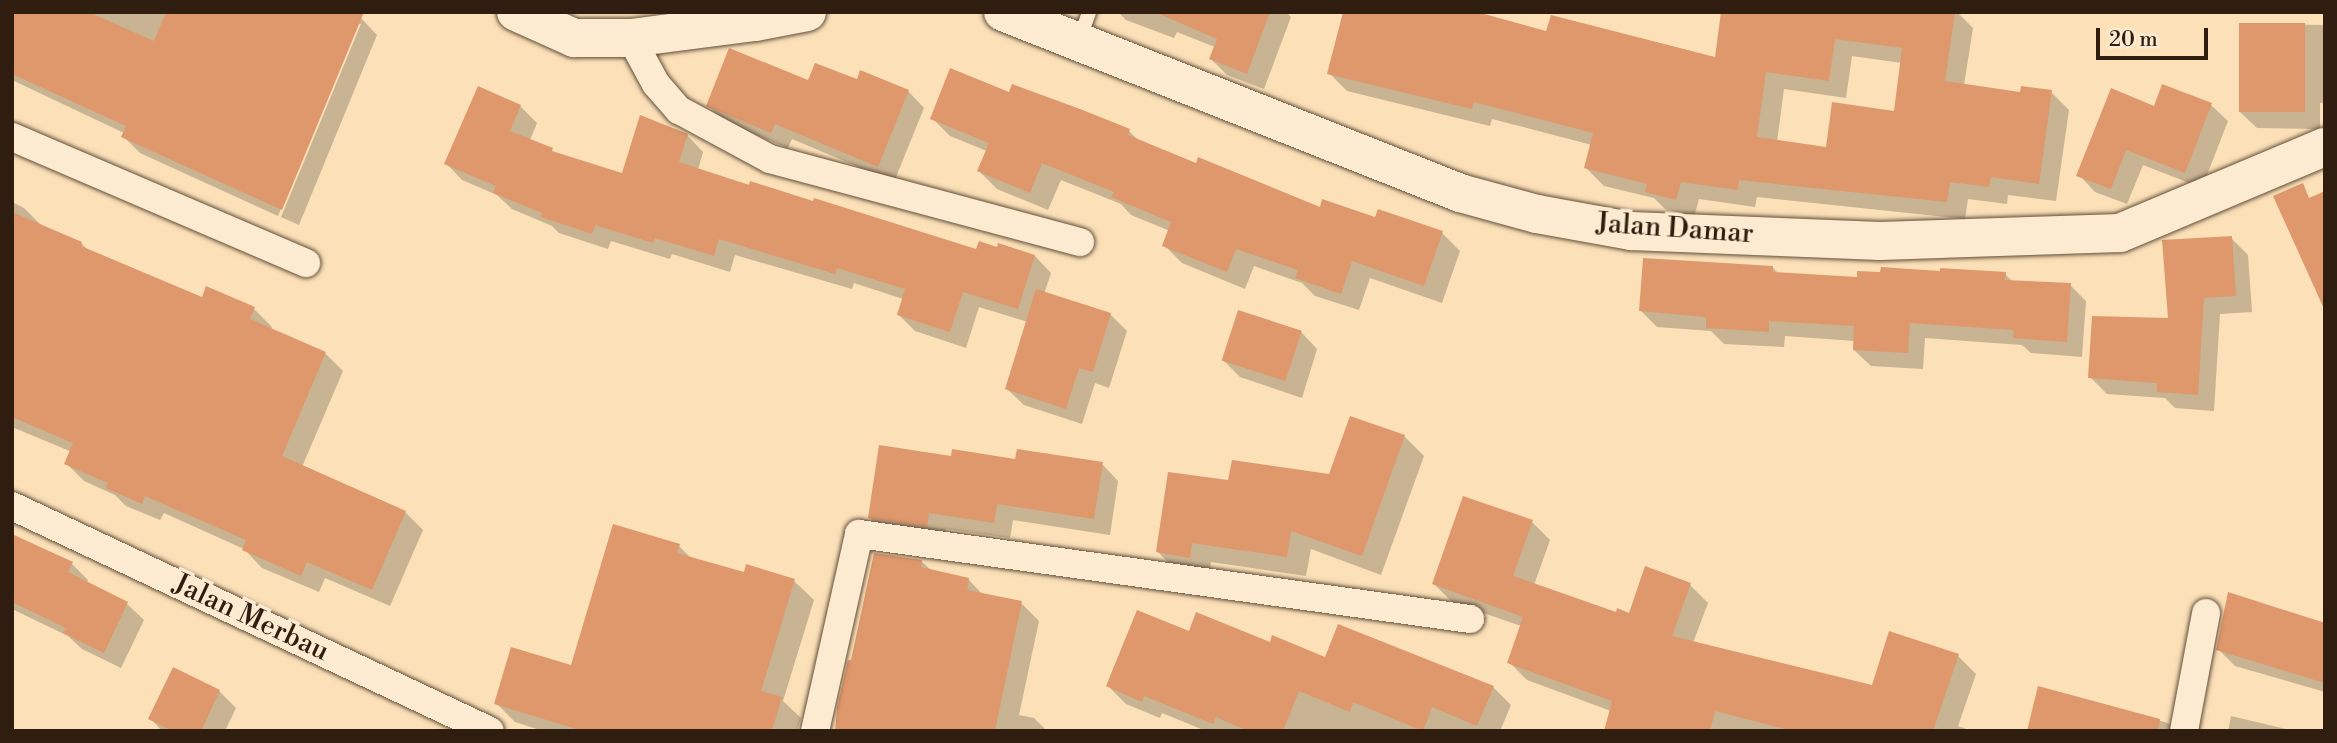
<!DOCTYPE html>
<style>
body{margin:0}
#map{position:relative;width:2337px;height:743px;overflow:hidden;background:#fbe0b8;font-family:"Libre Bodoni",serif}
div>[style]{position:absolute}
[style*='--x']{left:calc(var(--x)*1px);top:calc(var(--y)*1px);width:calc(var(--w)*1px);rotate:calc(var(--a)*1deg)}
.shadow>*{inset:0;background:#0003}
.building>*{inset:0;background:#df976c;transform-origin:0 0}
.roads{filter:drop-shadow(0 0 2px #624e39) drop-shadow(0 0 2px #624e39)}
.lane>*{height:14px;margin:-7px;padding:0 7px;transform-origin:7px;border-radius:7px;background:#fcebd1}
.street>*{height:28px;margin:-14px;padding:0 14px;transform-origin:14px;border-radius:14px;background:#fcebd1}
.secondary>*{height:38px;margin:-19px;padding:0 19px;transform-origin:19px;border-radius:19px;background:#fcebd1}
span{translate:-50% -50%;white-space:nowrap;text-align:center;line-height:1.15;-webkit-text-stroke:7px #fcebd1;paint-order:stroke}
.street-label{font-size:28px;color:#2f1e0f}
.frame{position:absolute;inset:0;border:14px solid #2f1e0f;pointer-events:none}
.scale{position:absolute;left:2096px;top:28px;width:112px;height:32px;box-sizing:border-box;border:4px solid #2f1e0f;border-top:0;padding-left:9px;font-size:21px;line-height:24px;white-space:nowrap;color:#2f1e0f;-webkit-text-stroke:5px #fcebd1;paint-order:stroke}
</style>
<div id="map">
<div class="shadow">
<i style="clip-path:polygon(12px 12px,346px 12px,361px 18px,377px 35px,299px 225px,281px 217px,361px 24px,357px 24px,278px 216px,140px 153px,123px 136px,124px 133px,12px 80px)"></i>
<i style="clip-path:polygon(1118px 12px,1286px 12px,1291px 17px,1264px 89px,1227px 75px,1211px 59px,1215px 47px,1177px 32px,1174px 38px,1126px 20px)"></i>
<i style="clip-path:polygon(evenodd,1722px 12px,1957px 12px,1973px 28px,1964px 85px,2021px 94px,2051px 92px,2069px 110px,2056px 201px,2008px 195px,2007px 204px,1968px 199px,1965px 219px,1757px 197px,1755px 207px,1699px 199px,1694px 217px,1665px 209px,1654px 198px,1604px 186px,1586px 168px,1592px 145px,1492px 119px,1490px 126px,1347px 91px,1329px 73px,1548px 33px,1716px 59px,1722px 12px,1852px 56px,1902px 63px,1895px 113px,1827px 149px,1777px 142px,1784px 89px,1846px 98px,1852px 56px)"></i>
<i style="clip-path:polygon(2241px 24px,2325px 25px,2325px 103px,2320px 103px,2320px 129px,2257px 128px,2240px 112px)"></i>
<i style="clip-path:polygon(809px 82px,908px 91px,924px 108px,894px 182px,792px 139px,788px 148px,725px 122px,708px 105px)"></i>
<i style="clip-path:polygon(479px 88px,520px 106px,537px 123px,530px 140px,558px 155px,623px 175px,687px 135px,703px 152px,698px 170px,977px 251px,1035px 256px,1051px 273px,1044px 294px,1110px 314px,1127px 331px,1109px 388px,1095px 383px,1082px 424px,1024px 405px,1007px 389px,1028px 322px,979px 307px,966px 348px,915px 331px,899px 315px,903px 299px,854px 283px,852px 289px,735px 255px,730px 272px,672px 254px,670px 259px,611px 241px,608px 249px,559px 233px,552px 226px,512px 209px,497px 195px,462px 180px,446px 163px)"></i>
<i style="clip-path:polygon(1010px 94px,1129px 131px,1140px 142px,1197px 165px,1321px 209px,1442px 233px,1460px 251px,1442px 303px,1370px 278px,1359px 310px,1315px 296px,1302px 283px,1254px 266px,1245px 289px,1182px 263px,1164px 245px,1170px 231px,1131px 215px,1121px 204px,1061px 180px,1048px 210px,997px 189px,979px 171px,987px 151px,950px 136px,932px 118px)"></i>
<i style="clip-path:polygon(2211px 105px,2228px 121px,2202px 188px,2143px 165px,2127px 204px,2095px 192px,2079px 175px,2155px 108px)"></i>
<i style="clip-path:polygon(12px 202px,24px 208px,42px 226px,81px 243px,89px 251px,203px 300px,207px 289px,254px 309px,272px 327px,271px 330px,325px 353px,343px 371px,302px 467px,405px 512px,423px 530px,390px 606px,325px 578px,319px 592px,262px 568px,244px 549px,164px 513px,160px 520px,126px 506px,115px 495px,84px 481px,66px 463px,72px 452px,12px 427px)"></i>
<i style="clip-path:polygon(2231px 238px,2248px 255px,2252px 312px,2220px 314px,2214px 411px,2175px 408px,2165px 398px,2107px 394px,2090px 377px,2170px 320px)"></i>
<i style="clip-path:polygon(1772px 267px,1779px 274px,1859px 279px,2005px 274px,2013px 282px,2070px 285px,2086px 301px,2082px 357px,2031px 353px,2022px 345px,1925px 338px,1923px 369px,1871px 366px,1854px 350px,1855px 341px,1785px 336px,1784px 347px,1724px 344px,1711px 331px,1657px 327px,1641px 311px)"></i>
<i style="clip-path:polygon(1301px 332px,1317px 349px,1302px 398px,1240px 377px,1224px 361px)"></i>
<i style="clip-path:polygon(1404px 436px,1424px 456px,1381px 575px,1311px 549px,1306px 576px,1211px 562px,1209px 577px,1177px 571px,1158px 552px,1230px 482px,1330px 476px)"></i>
<i style="clip-path:polygon(952px 458px,1102px 464px,1118px 481px,1110px 535px,1013px 520px,1010px 538px,946px 529px,943px 542px,887px 534px,870px 518px)"></i>
<i style="clip-path:polygon(1532px 522px,1550px 540px,1534px 585px,1617px 615px,1630px 615px,1646px 568px,1690px 585px,1708px 603px,1693px 643px,1873px 687px,1958px 656px,1976px 674px,1958px 726px,1972px 731px,1606px 731px,1611px 711px,1527px 680px,1509px 662px,1521px 626px,1452px 602px,1434px 584px)"></i>
<i style="clip-path:polygon(12px 542px,72px 564px,88px 580px,87px 583px,127px 604px,144px 620px,121px 668px,82px 649px,68px 636px,12px 609px)"></i>
<i style="clip-path:polygon(679px 546px,692px 559px,745px 574px,794px 581px,814px 600px,783px 701px,801px 718px,797px 731px,543px 731px,515px 722px,496px 703px,572px 667px)"></i>
<i style="clip-path:polygon(921px 561px,932px 571px,968px 579px,984px 596px,1021px 603px,1039px 621px,1019px 715px,1034px 718px,1047px 731px,835px 731px,853px 663px)"></i>
<i style="clip-path:polygon(2325px 625px,2325px 692px,2235px 666px,2218px 649px)"></i>
<i style="clip-path:polygon(1189px 633px,1270px 644px,1326px 659px,1493px 687px,1511px 705px,1500px 731px,1206px 731px,1162px 713px,1160px 718px,1126px 704px,1108px 686px)"></i>
<i style="clip-path:polygon(2039px 688px,2168px 723px,2176px 731px,2029px 731px)"></i>
<i style="clip-path:polygon(219px 691px,236px 708px,225px 731px,162px 731px,150px 718px)"></i>
<i style="clip-path:polygon(2231px 716px,2294px 731px,2228px 731px)"></i>
</div>
<div class="building">
<i style="clip-path:polygon(12px 12px,88px 12px,154px 41px,166px 12px,364px 12px,282px 210px,121px 137px,126px 126px,12px 74px)"></i>
<i style="clip-path:polygon(1155px 12px,1270px 12px,1247px 74px,1209px 59px,1217px 39px)"></i>
<i style="clip-path:polygon(evenodd,1343px 12px,1477px 12px,1546px 31px,1551px 15px,1715px 57px,1721px 12px,1955px 12px,1945px 81px,2020px 92px,2021px 86px,2052px 90px,2039px 184px,1991px 177px,1989px 187px,1950px 182px,1947px 202px,1739px 180px,1738px 190px,1681px 182px,1676px 200px,1645px 192px,1647px 184px,1584px 168px,1593px 133px,1474px 102px,1472px 109px,1327px 74px,1343px 12px,1835px 39px,1902px 48px,1894px 111px,1832px 102px,1826px 147px,1757px 137px,1766px 72px,1829px 81px,1835px 39px)"></i>
<i style="left:2239px;top:23px;width:66px;height:89px"></i>
<i style="clip-path:polygon(729px 48px,808px 80px,815px 63px,857px 79px,860px 70px,909px 90px,878px 167px,775px 124px,771px 133px,706px 106px)"></i>
<i style="clip-path:polygon(950px 68px,1009px 92px,1012px 84px,1080px 109px,1130px 129px,1128px 135px,1196px 163px,1198px 157px,1320px 207px,1322px 199px,1375px 217px,1378px 209px,1443px 231px,1424px 286px,1352px 261px,1341px 294px,1295px 278px,1298px 270px,1236px 249px,1227px 272px,1162px 246px,1171px 222px,1111px 197px,1114px 192px,1042px 163px,1030px 193px,977px 171px,989px 143px,930px 119px)"></i>
<i style="clip-path:polygon(2162px 84px,2212px 103px,2185px 173px,2126px 150px,2111px 189px,2076px 176px,2111px 88px,2154px 106px)"></i>
<i style="clip-path:polygon(478px 86px,521px 105px,510px 131px,553px 148px,552px 151px,622px 173px,640px 115px,688px 134px,679px 162px,749px 185px,750px 181px,813px 201px,814px 198px,976px 249px,979px 241px,997px 247px,998px 243px,1035px 255px,1018px 309px,963px 292px,950px 332px,897px 315px,905px 289px,837px 268px,835px 274px,719px 239px,714px 256px,655px 238px,653px 243px,595px 225px,592px 234px,541px 217px,542px 213px,493px 193px,496px 186px,444px 164px)"></i>
<i style="clip-path:polygon(2303px 183px,2309px 198px,2325px 191px,2325px 311px,2273px 196px)"></i>
<i style="clip-path:polygon(12px 212px,82px 242px,81px 246px,202px 297px,206px 286px,255px 307px,250px 319px,326px 352px,282px 456px,406px 511px,372px 590px,307px 562px,301px 576px,242px 550px,246px 540px,145px 496px,142px 504px,106px 488px,108px 483px,64px 464px,73px 443px,12px 417px)"></i>
<i style="clip-path:polygon(2232px 236px,2236px 296px,2204px 298px,2198px 395px,2157px 392px,2157px 383px,2088px 378px,2092px 316px,2168px 318px,2162px 240px)"></i>
<i style="clip-path:polygon(1643px 258px,1773px 266px,1773px 272px,1857px 277px,1857px 271px,1880px 272px,1881px 267px,1940px 271px,1940px 268px,2006px 272px,2005px 280px,2071px 283px,2067px 342px,2013px 338px,2014px 330px,1910px 323px,1908px 353px,1853px 350px,1854px 326px,1769px 321px,1769px 332px,1706px 328px,1706px 317px,1639px 311px)"></i>
<i style="clip-path:polygon(1036px 289px,1111px 313px,1093px 372px,1079px 368px,1066px 409px,1005px 389px)"></i>
<i style="left:1238px;top:310px;width:67px;height:53px;rotate:18deg"></i>
<i style="clip-path:polygon(1350px 416px,1405px 435px,1362px 556px,1291px 531px,1287px 557px,1192px 543px,1190px 558px,1156px 552px,1168px 472px,1228px 480px,1232px 460px,1329px 474px)"></i>
<i style="clip-path:polygon(879px 445px,951px 456px,952px 449px,1015px 459px,1017px 449px,1103px 462px,1094px 519px,997px 504px,994px 523px,929px 513px,927px 527px,868px 518px)"></i>
<i style="clip-path:polygon(1463px 496px,1533px 520px,1513px 576px,1616px 612px,1617px 608px,1629px 613px,1645px 566px,1691px 583px,1672px 636px,1872px 685px,1889px 631px,1959px 654px,1933px 731px,1793px 731px,1715px 711px,1710px 731px,1604px 731px,1612px 701px,1507px 663px,1523px 617px,1432px 584px)"></i>
<i style="clip-path:polygon(613px 524px,680px 544px,677px 553px,744px 572px,746px 564px,795px 579px,761px 691px,782px 697px,772px 731px,583px 731px,494px 704px,511px 647px,571px 665px)"></i>
<i style="clip-path:polygon(12px 534px,73px 562px,68px 572px,128px 602px,104px 653px,63px 633px,66px 628px,12px 602px)"></i>
<i style="clip-path:polygon(874px 553px,922px 560px,921px 567px,969px 578px,967px 590px,1022px 601px,995px 731px,835px 731px,837px 708px,848px 660px,851px 660px)"></i>
<i style="clip-path:polygon(2228px 592px,2325px 623px,2325px 683px,2216px 650px)"></i>
<i style="clip-path:polygon(1137px 610px,1189px 631px,1196px 612px,1270px 642px,1272px 635px,1325px 657px,1338px 624px,1494px 686px,1477px 726px,1432px 707px,1423px 731px,1353px 702px,1350px 712px,1299px 691px,1283px 731px,1248px 731px,1216px 717px,1213px 724px,1144px 696px,1142px 702px,1106px 686px)"></i>
<i style="clip-path:polygon(173px 667px,220px 690px,201px 731px,173px 731px,148px 719px)"></i>
<i style="clip-path:polygon(2038px 686px,2160px 719px,2158px 731px,2027px 731px)"></i>
</div>
<div class="roads">
<div class="lane">
<i style="--x:1079;--y:40;--w:30;--a:-70"></i>
</div>
<div class="street">
<i style="--x:631;--y:38;--w:52;--a:61.5"></i>
<i style="--x:656;--y:84;--w:35;--a:49"></i>
<i style="--x:679;--y:110;--w:103;--a:28.3"></i>
<i style="--x:770;--y:159;--w:321;--a:15"></i>
<i style="--x:12;--y:137;--w:320;--a:23.2"></i>
<i style="--x:12;--y:506;--w:528;--a:25.21"></i>
<i style="--x:815;--y:731;--w:202;--a:-77.4"></i>
<i style="--x:859;--y:534;--w:617;--a:7.92"></i>
<i style="--x:2184;--y:731;--w:120;--a:-79.4"></i>
</div>
<div class="secondary">
<i style="--x:516;--y:12;--w:64;--a:24.1"></i>
<i style="--x:574;--y:38;--w:57;--a:0"></i>
<i style="--x:631;--y:38;--w:125;--a:-7.4"></i>
<i style="--x:755;--y:22;--w:53;--a:-10.9"></i>
<i style="--x:1003;--y:12;--w:492;--a:21.6"></i>
<i style="--x:1460;--y:193;--w:80;--a:15.3"></i>
<i style="--x:1537;--y:214;--w:96;--a:10.3"></i>
<i style="--x:1631;--y:231;--w:249;--a:2.3"></i>
<i style="--x:1880;--y:241;--w:240;--a:-1.9"></i>
<i style="--x:2120;--y:233;--w:222;--a:-22.8"></i>
</div>
</div>
<div class="street-label">
<span style="left:1675px;top:229px;rotate:4deg">Jalan Damar</span>
<span style="left:251px;top:618px;rotate:25deg">Jalan Merbau</span>
</div>
<div class="frame"></div>
<div class="scale">20 m</div>
</div>
